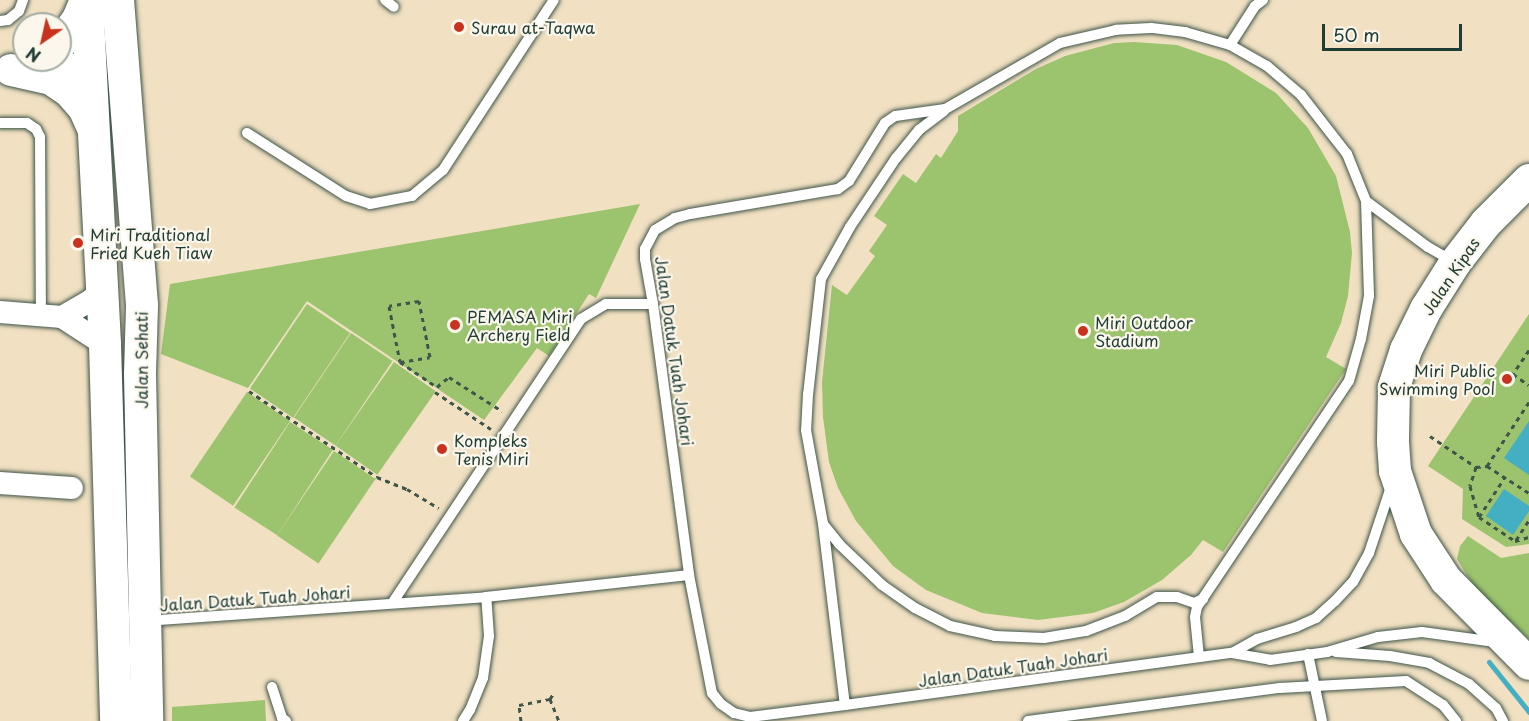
<!DOCTYPE html>
<style>
body{margin:0}
#map{position:relative;width:1529px;height:721px;overflow:hidden;background:#f1e0c2;font-family:"Playpen Sans",sans-serif}
div>[style]{position:absolute}
[style*='--x']{left:calc(var(--x)*1px);top:calc(var(--y)*1px);width:calc(var(--w)*1px);rotate:calc(var(--a)*1deg)}
.green>*{inset:0;background:#9cc36e;transform-origin:0 0}
.water>*{inset:0;background:#44afc3}
.stream>*{height:5px;margin:-2.5px;padding:0 2.5px;transform-origin:2.5px;border-radius:2.5px;background:#44afc3}
.path>*{height:3px;margin-top:-1.5px;transform-origin:0;background:repeating-linear-gradient(90deg,#3e5549 0 4.5px,transparent 0 9px)}
.roads{filter:drop-shadow(0 0 2px #3e5549) drop-shadow(0 0 2px #3e5549)}
.service>*{height:10px;margin:-5px;padding:0 5px;transform-origin:5px;border-radius:5px;background:#fff}
.minor>*{height:22px;margin:-11px;padding:0 11px;transform-origin:11px;border-radius:11px;background:#fff}
.tertiary>*{height:27px;margin:-13.5px;padding:0 13.5px;transform-origin:13.5px;border-radius:13.5px;background:#fff}
.secondary>*{height:32px;margin:-16px;padding:0 16px;transform-origin:16px;border-radius:16px;background:#fff}
.dots>*{width:16px;height:16px;translate:-50% -50%;box-sizing:border-box;border:3px solid #fbf7ec;border-radius:50%}
span{translate:-50% -50%;white-space:nowrap;text-align:center;line-height:1.15;-webkit-text-stroke:4.5px #fbf7ec;paint-order:stroke}
.poi-label{font-size:16px;color:#1f3d34}
.left{translate:0 -50%;text-align:left}
.right{translate:-100% -50%;text-align:right}
.street-label{font-size:16px;color:#1f3d34}
.north{position:absolute;left:12px;top:12px;width:60px;height:60px;box-sizing:border-box;background:#fbf7ec;border:2px solid #a3ada2;border-radius:50%;rotate:214deg;font-size:16px;font-weight:700;line-height:24px;text-align:center;color:#1f3d34}
.north::after{content:'';display:block;margin:auto;width:21px;height:27px;background:#c8321e;clip-path:polygon(50% 0,100% 100%,50% 72%,0 100%)}
.scale{position:absolute;left:1322px;top:24px;width:140px;height:27px;box-sizing:border-box;border:3px solid #1f3d34;border-top:0;padding-left:8px;font-size:18px;line-height:21px;white-space:nowrap;color:#1f3d34;-webkit-text-stroke:4px #fbf7ec;paint-order:stroke}
</style>
<div id="map">
<div class="green">
<i style="clip-path:polygon(1134px 42px,1177px 45px,1226px 62px,1276px 93px,1308px 128px,1336px 176px,1350px 232px,1352px 253px,1348px 296px,1341px 323px,1326px 357px,1346px 369px,1223px 552px,1203px 540px,1191px 555px,1162px 580px,1124px 602px,1093px 613px,1038px 620px,982px 613px,926px 590px,893px 566px,856px 521px,838px 488px,829px 462px,823px 417px,822px 382px,832px 285px,847px 295px,875px 256px,869px 251px,887px 225px,874px 216px,903px 174px,916px 183px,936px 154px,941px 158px,958px 131px,958px 116px,1036px 69px,1065px 56px,1114px 43px)"></i>
<i style="clip-path:polygon(640px 204px,596px 298px,589px 294px,549px 356px,537px 348px,484px 420px,307px 301px,248px 388px,161px 354px,170px 284px)"></i>
<i style="left:307px;top:304px;width:52px;height:102px;rotate:34deg"></i>
<i style="clip-path:polygon(1529px 314px,1529px 544px,1506px 547px,1462px 519px,1463px 489px,1428px 466px)"></i>
<i style="left:351px;top:333px;width:50px;height:102px;rotate:34deg"></i>
<i style="left:394px;top:362px;width:51px;height:102px;rotate:35deg"></i>
<i style="left:247px;top:392px;width:52px;height:102px;rotate:34deg"></i>
<i style="left:290px;top:422px;width:51px;height:102px;rotate:33deg"></i>
<i style="left:334px;top:451px;width:50px;height:102px;rotate:34deg"></i>
<i style="clip-path:polygon(1468px 536px,1501px 558px,1529px 553px,1529px 639px,1482px 595px,1468px 577px,1457px 559px,1460px 546px)"></i>
<i style="clip-path:polygon(265px 700px,266px 721px,172px 721px,172px 707px)"></i>
</div>
<div class="water">
<i style="clip-path:polygon(1529px 421px,1529px 475px,1504px 458px)"></i>
<i style="clip-path:polygon(1504px 489px,1529px 506px,1529px 511px,1513px 535px,1486px 516px)"></i>
</div>
<div class="stream">
<i style="--x:1489;--y:662;--w:64;--a:51.3"></i>
</div>
<div class="path">
<i style="--x:1529;--y:350;--w:29;--a:124"></i>
<i style="--x:1513;--y:374;--w:19;--a:35"></i>
<i style="--x:400;--y:362;--w:30;--a:-9"></i>
<i style="--x:430;--y:357;--w:57;--a:-101.1"></i>
<i style="--x:419;--y:301;--w:30;--a:171"></i>
<i style="--x:389;--y:306;--w:57;--a:78.9"></i>
<i style="--x:400;--y:362;--w:45;--a:34"></i>
<i style="--x:437;--y:387;--w:16;--a:-40"></i>
<i style="--x:449;--y:377;--w:63;--a:32.7"></i>
<i style="--x:249;--y:391;--w:154;--a:33.9"></i>
<i style="--x:377;--y:477;--w:32;--a:22"></i>
<i style="--x:407;--y:489;--w:37;--a:31"></i>
<i style="--x:435;--y:392;--w:67;--a:33.5"></i>
<i style="--x:1529;--y:402;--w:77;--a:123.3"></i>
<i style="--x:1487;--y:466;--w:50;--a:32.7"></i>
<i style="--x:1430;--y:436;--w:55;--a:34"></i>
<i style="--x:1476;--y:467;--w:11;--a:-5"></i>
<i style="--x:1476;--y:467;--w:20;--a:108"></i>
<i style="--x:1470;--y:486;--w:32;--a:74"></i>
<i style="--x:1479;--y:517;--w:43;--a:33.7"></i>
<i style="--x:1515;--y:541;--w:15;--a:-16"></i>
<i style="--x:1479;--y:517;--w:48;--a:-57"></i>
<i style="--x:1516;--y:540;--w:24;--a:-57"></i>
<i style="--x:550;--y:699;--w:6;--a:-59"></i>
<i style="--x:521;--y:721;--w:16;--a:-97"></i>
<i style="--x:519;--y:705;--w:32;--a:-11"></i>
<i style="--x:550;--y:699;--w:24;--a:68"></i>
</div>
<div class="roads">
<div class="service">
<i style="--x:385;--y:0;--w:11;--a:38"></i>
<i style="--x:0;--y:21;--w:8;--a:-7"></i>
<i style="--x:8;--y:20;--w:14;--a:-39"></i>
<i style="--x:19;--y:11;--w:12;--a:-70"></i>
<i style="--x:1230;--y:45;--w:46;--a:-57.3"></i>
<i style="--x:1255;--y:6;--w:10;--a:-37"></i>
<i style="--x:944;--y:111;--w:31;--a:143"></i>
<i style="--x:919;--y:130;--w:36;--a:129"></i>
<i style="--x:896;--y:158;--w:83;--a:123.7"></i>
<i style="--x:850;--y:227;--w:60;--a:119.1"></i>
<i style="--x:821;--y:279;--w:116;--a:96.4"></i>
<i style="--x:808;--y:394;--w:36;--a:93"></i>
<i style="--x:806;--y:430;--w:96;--a:79.7"></i>
<i style="--x:823;--y:524;--w:26;--a:51"></i>
<i style="--x:839;--y:544;--w:59;--a:43.6"></i>
<i style="--x:882;--y:585;--w:40;--a:34.9"></i>
<i style="--x:915;--y:608;--w:39;--a:27"></i>
<i style="--x:950;--y:626;--w:46;--a:12.5"></i>
<i style="--x:995;--y:636;--w:49;--a:2.3"></i>
<i style="--x:1044;--y:638;--w:43;--a:-9.5"></i>
<i style="--x:1086;--y:631;--w:42;--a:-21"></i>
<i style="--x:1125;--y:616;--w:37;--a:-31"></i>
<i style="--x:1157;--y:597;--w:20;--a:0"></i>
<i style="--x:1177;--y:597;--w:18;--a:19"></i>
<i style="--x:1194;--y:603;--w:10;--a:-24"></i>
<i style="--x:0;--y:123;--w:27;--a:0"></i>
<i style="--x:27;--y:123;--w:11;--a:34"></i>
<i style="--x:36;--y:129;--w:9;--a:63"></i>
<i style="--x:40;--y:137;--w:179;--a:89.7"></i>
<i style="--x:247;--y:133;--w:117;--a:32.5"></i>
<i style="--x:346;--y:196;--w:25;--a:18"></i>
<i style="--x:370;--y:204;--w:43;--a:-10.8"></i>
<i style="--x:412;--y:196;--w:40;--a:-40"></i>
<i style="--x:443;--y:170;--w:203;--a:-56.9"></i>
<i style="--x:1366;--y:201;--w:77;--a:36.6"></i>
<i style="--x:1428;--y:247;--w:28;--a:30"></i>
<i style="--x:823;--y:524;--w:182;--a:83.1"></i>
<i style="--x:393;--y:602;--w:340;--a:-56.4"></i>
<i style="--x:581;--y:319;--w:29;--a:-31"></i>
<i style="--x:606;--y:304;--w:47;--a:0"></i>
<i style="--x:146;--y:621;--w:341;--a:-4"></i>
<i style="--x:486;--y:597;--w:204;--a:-6.2"></i>
<i style="--x:1336;--y:652;--w:54;--a:4.2"></i>
<i style="--x:1390;--y:656;--w:40;--a:10"></i>
<i style="--x:1429;--y:663;--w:45;--a:27.7"></i>
<i style="--x:1469;--y:684;--w:36;--a:42"></i>
<i style="--x:1496;--y:708;--w:15;--a:62"></i>
<i style="--x:1232;--y:653;--w:29;--a:-29"></i>
<i style="--x:1257;--y:639;--w:41;--a:-17.1"></i>
<i style="--x:1296;--y:627;--w:22;--a:-24"></i>
<i style="--x:1316;--y:618;--w:25;--a:-42"></i>
<i style="--x:1335;--y:601;--w:26;--a:-47"></i>
<i style="--x:1353;--y:582;--w:33;--a:-61"></i>
<i style="--x:1369;--y:553;--w:70;--a:-71.6"></i>
<i style="--x:1308;--y:654;--w:68;--a:78.2"></i>
<i style="--x:1199;--y:657;--w:40;--a:-95.7"></i>
<i style="--x:1195;--y:617;--w:10;--a:-79"></i>
<i style="--x:1197;--y:607;--w:272;--a:-56.1"></i>
<i style="--x:1349;--y:381;--w:44;--a:-74.1"></i>
<i style="--x:1361;--y:339;--w:44;--a:-79.5"></i>
<i style="--x:1369;--y:296;--w:95;--a:-91.8"></i>
<i style="--x:1366;--y:201;--w:51;--a:-112"></i>
<i style="--x:1347;--y:154;--w:75;--a:-127.9"></i>
<i style="--x:1301;--y:95;--w:45;--a:-139.5"></i>
<i style="--x:1267;--y:66;--w:43;--a:-150.4"></i>
<i style="--x:1230;--y:45;--w:47;--a:-163.9"></i>
<i style="--x:1185;--y:32;--w:34;--a:-173"></i>
<i style="--x:1151;--y:28;--w:35;--a:177"></i>
<i style="--x:1116;--y:30;--w:57;--a:166.9"></i>
<i style="--x:1060;--y:43;--w:133;--a:150.1"></i>
<i style="--x:945;--y:109;--w:50;--a:172"></i>
<i style="--x:895;--y:116;--w:12;--a:145"></i>
<i style="--x:885;--y:123;--w:68;--a:121.8"></i>
<i style="--x:849;--y:181;--w:14;--a:144"></i>
<i style="--x:838;--y:189;--w:150;--a:170.4"></i>
<i style="--x:690;--y:214;--w:16;--a:165"></i>
<i style="--x:675;--y:218;--w:23;--a:149"></i>
<i style="--x:655;--y:230;--w:21;--a:118"></i>
<i style="--x:645;--y:249;--w:10;--a:90"></i>
<i style="--x:645;--y:259;--w:46;--a:79.9"></i>
<i style="--x:653;--y:304;--w:273;--a:82.4"></i>
<i style="--x:689;--y:575;--w:120;--a:79"></i>
<i style="--x:712;--y:693;--w:14;--a:51"></i>
<i style="--x:721;--y:704;--w:16;--a:35"></i>
<i style="--x:734;--y:713;--w:16;--a:14"></i>
<i style="--x:750;--y:717;--w:96;--a:-7.2"></i>
<i style="--x:845;--y:705;--w:390;--a:-7.7"></i>
<i style="--x:1232;--y:653;--w:39;--a:10"></i>
<i style="--x:1270;--y:660;--w:58;--a:-8"></i>
<i style="--x:1327;--y:652;--w:53;--a:-16.4"></i>
<i style="--x:1378;--y:637;--w:44;--a:-6.5"></i>
<i style="--x:1422;--y:632;--w:74;--a:7.8"></i>
<i style="--x:272;--y:687;--w:33;--a:72"></i>
<i style="--x:282;--y:718;--w:5;--a:37"></i>
<i style="--x:463;--y:721;--w:13;--a:-58"></i>
<i style="--x:470;--y:710;--w:35;--a:-68"></i>
<i style="--x:483;--y:678;--w:42;--a:-81.9"></i>
<i style="--x:489;--y:636;--w:39;--a:-94"></i>
<i style="--x:1028;--y:721;--w:254;--a:-7.5"></i>
<i style="--x:1280;--y:688;--w:126;--a:-3.2"></i>
<i style="--x:1406;--y:681;--w:44;--a:33"></i>
<i style="--x:1443;--y:705;--w:21;--a:51"></i>
</div>
<div class="minor">
<i style="--x:0;--y:312;--w:62;--a:4.6"></i>
<i style="--x:62;--y:317;--w:51;--a:33.1"></i>
<i style="--x:62;--y:317;--w:32;--a:-30"></i>
<i style="--x:90;--y:301;--w:16;--a:-43"></i>
<i style="--x:0;--y:483;--w:72;--a:4"></i>
</div>
<div class="tertiary">
<i style="--x:26;--y:69;--w:65;--a:-2.6"></i>
</div>
<div class="secondary">
<i style="--x:87;--y:0;--w:345;--a:87"></i>
<i style="--x:105;--y:345;--w:376;--a:88.3"></i>
<i style="--x:118;--y:0;--w:307;--a:85.5"></i>
<i style="--x:142;--y:306;--w:68;--a:91.7"></i>
<i style="--x:140;--y:374;--w:347;--a:88.8"></i>
<i style="--x:60;--y:44;--w:31;--a:-54"></i>
<i style="--x:78;--y:19;--w:21;--a:-67"></i>
<i style="--x:11;--y:70;--w:41;--a:12.7"></i>
<i style="--x:51;--y:79;--w:22;--a:34"></i>
<i style="--x:69;--y:91;--w:23;--a:49"></i>
<i style="--x:84;--y:108;--w:22;--a:66"></i>
<i style="--x:1529;--y:180;--w:61;--a:135"></i>
<i style="--x:1486;--y:223;--w:51;--a:127.8"></i>
<i style="--x:1455;--y:263;--w:54;--a:122.2"></i>
<i style="--x:1426;--y:309;--w:46;--a:116"></i>
<i style="--x:1406;--y:350;--w:40;--a:108"></i>
<i style="--x:1394;--y:388;--w:54;--a:91.1"></i>
<i style="--x:1393;--y:442;--w:29;--a:86"></i>
<i style="--x:1395;--y:471;--w:66;--a:71.6"></i>
<i style="--x:1416;--y:534;--w:55;--a:56.9"></i>
<i style="--x:1446;--y:580;--w:118;--a:45.3"></i>
</div>
</div>
<div class="dots">
<i style="left:459px;top:27px;background:#c8321e"></i>
<i style="left:78px;top:243px;background:#c8321e"></i>
<i style="left:455px;top:325px;background:#c8321e"></i>
<i style="left:1083px;top:331px;background:#c8321e"></i>
<i style="left:1507px;top:379px;background:#c8321e"></i>
<i style="left:442px;top:449px;background:#c8321e"></i>
</div>
<div class="poi-label">
<span class="left" style="left:471px;top:27px">Surau at-Taqwa</span>
<span class="left" style="left:90px;top:243px">Miri Traditional<br>Fried Kueh Tiaw</span>
<span class="left" style="left:467px;top:325px">PEMASA Miri<br>Archery Field</span>
<span class="left" style="left:1095px;top:331px">Miri Outdoor<br>Stadium</span>
<span class="right" style="left:1495px;top:379px">Miri Public<br>Swimming Pool</span>
<span class="left" style="left:454px;top:449px">Kompleks<br>Tenis Miri</span>
</div>
<div class="street-label">
<span style="left:1450px;top:276px;rotate:-56deg">Jalan Kipas</span>
<span style="left:675px;top:351px;rotate:82deg">Jalan Datuk Tuah Johari</span>
<span style="left:141px;top:360px;rotate:-90deg">Jalan Sehati</span>
<span style="left:255px;top:598px;rotate:-4deg">Jalan Datuk Tuah Johari</span>
<span style="left:1013px;top:667px;rotate:-8deg">Jalan Datuk Tuah Johari</span>
</div>
<div class="north">N</div>
<div class="scale">50 m</div>
</div>
